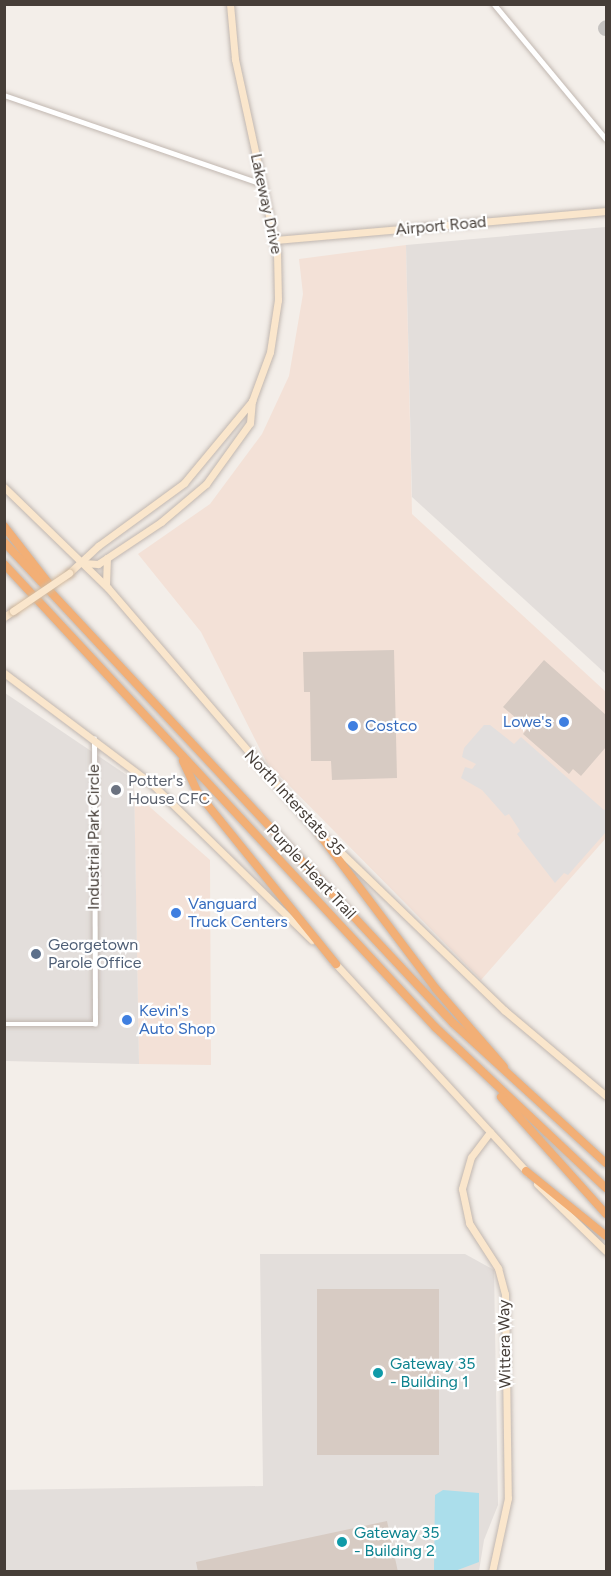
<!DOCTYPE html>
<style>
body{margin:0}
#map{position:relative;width:611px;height:1576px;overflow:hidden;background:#f3eee9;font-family:Figtree,sans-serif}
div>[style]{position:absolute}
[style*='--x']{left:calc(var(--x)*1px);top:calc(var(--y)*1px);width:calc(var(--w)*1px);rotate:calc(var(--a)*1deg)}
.commercial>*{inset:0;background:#f3e1d7}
.industrial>*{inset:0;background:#e3dedb}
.parking>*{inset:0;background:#e2dfde}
.water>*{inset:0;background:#abdeeb}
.taxiway>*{height:15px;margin:-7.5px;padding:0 7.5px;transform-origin:7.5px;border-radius:7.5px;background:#c5c2c0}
.building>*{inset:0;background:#d7cbc3;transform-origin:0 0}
.roads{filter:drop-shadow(0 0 2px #c1b7b0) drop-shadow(0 0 2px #c1b7b0)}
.street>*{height:4.5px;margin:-2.25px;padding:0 2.25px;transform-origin:2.25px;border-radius:2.25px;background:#fff}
.secondary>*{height:7px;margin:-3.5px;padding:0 3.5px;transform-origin:3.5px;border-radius:3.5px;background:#fae6cc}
.highway>*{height:8px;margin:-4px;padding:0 4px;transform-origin:4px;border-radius:4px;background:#f2af76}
.bridges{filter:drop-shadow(0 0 2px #d2ba9f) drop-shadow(0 0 2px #d2ba9f)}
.secondary-bridge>*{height:7px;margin:-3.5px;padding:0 3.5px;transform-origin:3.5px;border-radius:3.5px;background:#fae6cc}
.dots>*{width:16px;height:16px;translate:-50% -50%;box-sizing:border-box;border:3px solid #fff;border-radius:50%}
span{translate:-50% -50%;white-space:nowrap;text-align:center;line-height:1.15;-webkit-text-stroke:4.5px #fff;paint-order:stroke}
.street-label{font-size:16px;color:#463e38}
.shop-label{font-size:16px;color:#366cbe}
.right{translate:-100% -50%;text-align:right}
.left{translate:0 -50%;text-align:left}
.worship-label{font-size:16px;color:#5b616d}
.service-label{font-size:16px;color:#4e5e75}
.culture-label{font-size:16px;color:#0d838f}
.frame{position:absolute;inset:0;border:6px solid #463e38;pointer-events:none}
</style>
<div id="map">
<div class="commercial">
<i style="clip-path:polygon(406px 245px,412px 514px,606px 692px,606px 838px,481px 980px,267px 763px,201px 632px,138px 554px,210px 504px,262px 434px,289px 376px,303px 294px,299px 259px)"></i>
<i style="clip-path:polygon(134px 793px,210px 860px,211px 1065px,139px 1064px)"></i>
</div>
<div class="industrial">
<i style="clip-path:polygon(606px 227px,606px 674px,412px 497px,406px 245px)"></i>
<i style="clip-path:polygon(5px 693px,134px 780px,139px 1064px,5px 1061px)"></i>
<i style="clip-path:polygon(260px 1254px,465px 1254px,494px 1270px,498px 1505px,484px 1540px,479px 1571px,5px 1571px,4px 1490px,263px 1486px)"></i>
</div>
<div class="parking">
<i style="clip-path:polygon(484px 725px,490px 725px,514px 744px,521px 737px,604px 810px,606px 808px,606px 832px,568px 875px,564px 873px,555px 883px,517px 834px,520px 831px,509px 814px,505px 816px,482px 790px,461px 778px,465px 767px,472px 769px,476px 764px,462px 757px,464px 748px)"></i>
</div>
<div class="water">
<i style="clip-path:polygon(443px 1490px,479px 1493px,479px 1562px,455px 1571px,434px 1570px,435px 1495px)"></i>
</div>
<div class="taxiway">
<i style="--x:605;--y:28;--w:1;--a:-45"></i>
</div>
<div class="building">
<i style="clip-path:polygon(394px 650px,397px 778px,332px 780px,331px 761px,311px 761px,310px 692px,304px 692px,303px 652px)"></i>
<i style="clip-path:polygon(544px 660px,606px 715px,606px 747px,581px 776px,573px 769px,569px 774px,523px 734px,528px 728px,503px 707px)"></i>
<i style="left:439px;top:1289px;width:166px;height:122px;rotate:90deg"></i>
<i style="clip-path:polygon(387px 1521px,398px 1572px,198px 1572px,196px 1562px)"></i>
</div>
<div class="roads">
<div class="street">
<i style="--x:494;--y:4;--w:175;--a:50.3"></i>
<i style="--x:4;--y:95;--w:274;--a:19"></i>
<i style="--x:4;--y:1024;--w:91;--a:0"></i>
<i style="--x:95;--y:1024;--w:285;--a:-90.2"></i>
</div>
<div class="secondary">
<i style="--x:276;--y:240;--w:331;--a:-5"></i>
<i style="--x:4;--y:487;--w:145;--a:44.2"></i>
<i style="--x:108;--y:588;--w:323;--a:49.3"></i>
<i style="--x:83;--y:563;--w:15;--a:4"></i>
<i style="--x:98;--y:564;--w:76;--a:-33.7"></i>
<i style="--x:161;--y:522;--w:59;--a:-40.2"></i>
<i style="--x:206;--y:484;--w:75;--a:-54.2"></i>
<i style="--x:250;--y:423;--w:22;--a:-85"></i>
<i style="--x:252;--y:401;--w:52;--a:-69.8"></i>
<i style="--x:270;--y:352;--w:53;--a:-81.3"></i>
<i style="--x:278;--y:300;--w:48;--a:-91.2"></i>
<i style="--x:277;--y:252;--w:198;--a:-102.3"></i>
<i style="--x:235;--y:59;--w:55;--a:-95.2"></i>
<i style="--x:69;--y:573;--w:40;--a:-43"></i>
<i style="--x:98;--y:546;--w:107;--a:-36.2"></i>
<i style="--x:184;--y:483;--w:107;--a:-50.3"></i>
<i style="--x:106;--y:585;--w:27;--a:-88"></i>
<i style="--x:4;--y:617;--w:11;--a:-34"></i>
<i style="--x:4;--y:673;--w:186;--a:36.9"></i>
<i style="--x:153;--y:785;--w:222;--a:44.3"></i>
<i style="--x:328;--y:840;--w:245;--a:44"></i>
<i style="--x:504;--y:1010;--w:133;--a:40.1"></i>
<i style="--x:333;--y:961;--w:288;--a:47.4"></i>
<i style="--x:490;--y:1132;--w:31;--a:127"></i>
<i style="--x:471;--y:1157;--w:33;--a:106"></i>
<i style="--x:462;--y:1189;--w:35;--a:78"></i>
<i style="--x:469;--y:1223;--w:54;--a:57.2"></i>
<i style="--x:498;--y:1268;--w:27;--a:75"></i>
<i style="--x:505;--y:1294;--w:204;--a:89.2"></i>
<i style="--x:508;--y:1498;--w:76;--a:102.2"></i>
<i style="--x:537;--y:1184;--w:96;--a:44.2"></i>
</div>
<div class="highway">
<i style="--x:4;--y:526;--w:75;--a:52.1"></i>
<i style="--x:4;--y:542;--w:658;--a:46.97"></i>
<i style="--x:453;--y:1023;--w:207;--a:42.5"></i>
<i style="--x:4;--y:564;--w:633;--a:47.05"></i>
<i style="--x:435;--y:1027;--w:235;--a:43.3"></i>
<i style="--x:183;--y:761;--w:35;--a:65"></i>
<i style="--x:198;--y:793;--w:220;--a:51.1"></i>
<i style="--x:317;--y:831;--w:198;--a:53"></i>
<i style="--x:436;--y:989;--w:103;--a:48.9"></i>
<i style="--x:501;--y:1097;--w:157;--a:48.1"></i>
<i style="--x:526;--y:1171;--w:103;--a:39.1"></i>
</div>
</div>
<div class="bridges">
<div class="secondary-bridge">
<i style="--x:13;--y:611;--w:68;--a:-34.2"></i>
</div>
</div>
<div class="dots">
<i style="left:564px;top:722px;background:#3f7fe0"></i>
<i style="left:353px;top:726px;background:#3f7fe0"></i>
<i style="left:116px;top:790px;background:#6b7280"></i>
<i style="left:176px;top:913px;background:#3f7fe0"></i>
<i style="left:36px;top:954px;background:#5c6f8a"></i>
<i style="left:127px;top:1020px;background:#3f7fe0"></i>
<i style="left:378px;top:1373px;background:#0f9aa8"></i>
<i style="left:342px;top:1542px;background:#0f9aa8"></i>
</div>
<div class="street-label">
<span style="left:266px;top:204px;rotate:78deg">Lakeway Drive</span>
<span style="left:441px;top:226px;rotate:-5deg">Airport Road</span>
<span style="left:294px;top:803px;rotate:47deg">North Interstate 35</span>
<span style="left:94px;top:837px;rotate:-90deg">Industrial Park Circle</span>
<span style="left:311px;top:872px;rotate:47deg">Purple Heart Trail</span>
<span style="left:505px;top:1344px;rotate:-91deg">Wittera Way</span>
</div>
<div class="shop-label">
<span class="right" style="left:552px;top:722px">Lowe's</span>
<span class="left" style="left:365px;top:726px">Costco</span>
<span class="left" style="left:188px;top:913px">Vanguard<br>Truck Centers</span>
<span class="left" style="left:139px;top:1020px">Kevin's<br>Auto Shop</span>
</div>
<div class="worship-label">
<span class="left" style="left:128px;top:790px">Potter's<br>House CFC</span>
</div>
<div class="service-label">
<span class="left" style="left:48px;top:954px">Georgetown<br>Parole Office</span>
</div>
<div class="culture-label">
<span class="left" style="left:390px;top:1373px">Gateway 35<br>- Building 1</span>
<span class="left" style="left:354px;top:1542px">Gateway 35<br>- Building 2</span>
</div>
<div class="frame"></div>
</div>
